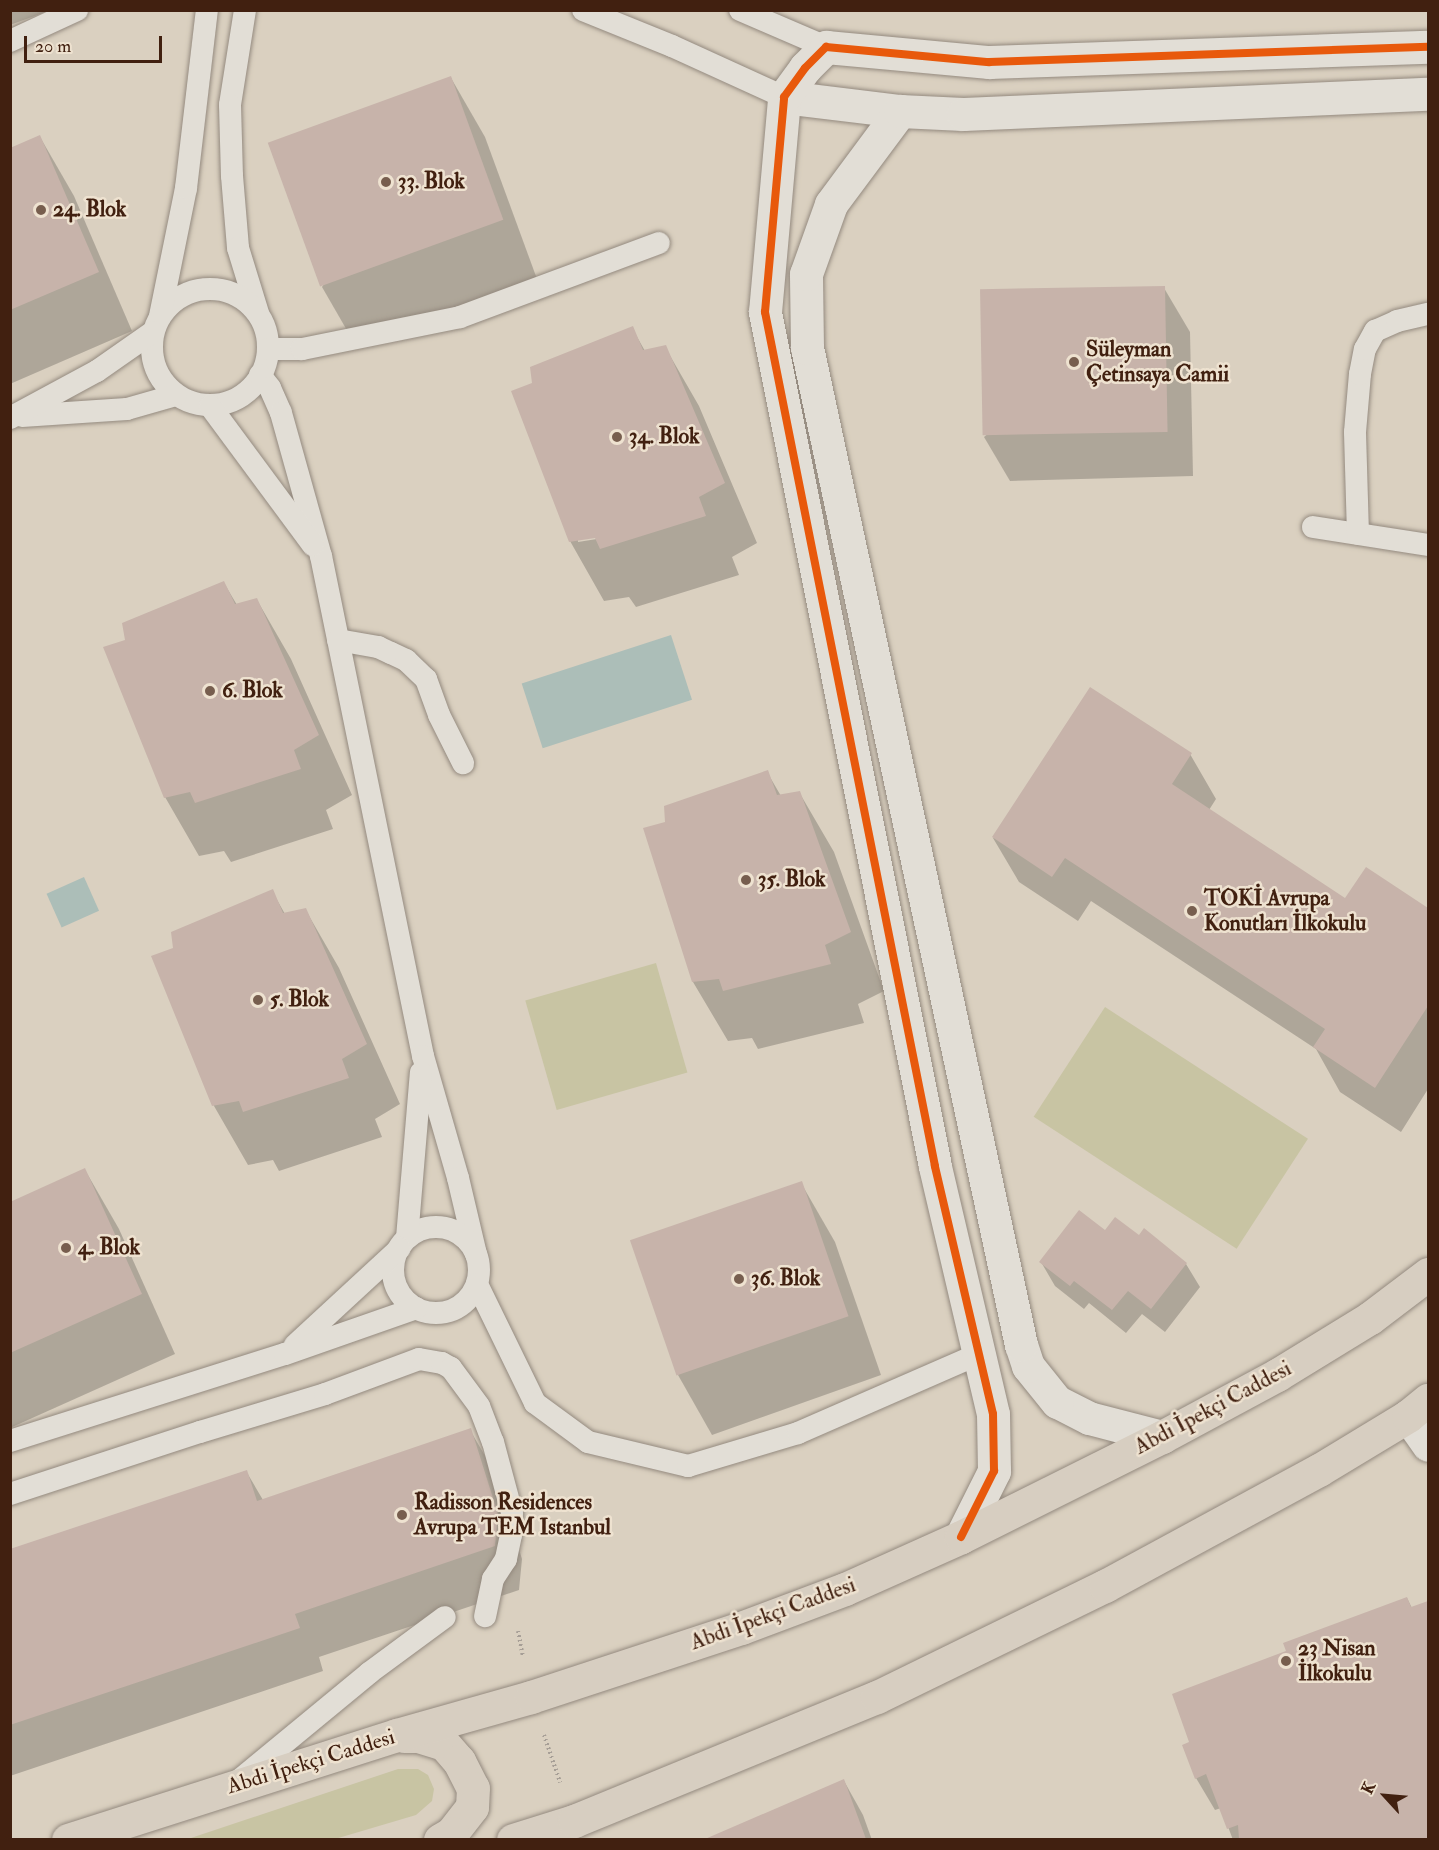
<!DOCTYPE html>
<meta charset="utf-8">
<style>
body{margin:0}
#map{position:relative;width:1439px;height:1850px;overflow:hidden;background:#dad0c0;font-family:"IM FELL Double Pica",serif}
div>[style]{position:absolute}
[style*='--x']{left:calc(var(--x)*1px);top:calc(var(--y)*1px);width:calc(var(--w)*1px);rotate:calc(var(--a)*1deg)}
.green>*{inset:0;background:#c8c4a3;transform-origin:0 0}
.water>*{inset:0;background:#acbeb8;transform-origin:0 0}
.shadow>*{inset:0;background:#0003}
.building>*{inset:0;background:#c7b3aa;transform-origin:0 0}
.path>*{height:4px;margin-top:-2px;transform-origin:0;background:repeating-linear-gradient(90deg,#a69e96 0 1.5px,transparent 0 4.5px)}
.roads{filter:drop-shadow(0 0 2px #948a7f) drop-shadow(0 0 2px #948a7f)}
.lane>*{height:22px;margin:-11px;padding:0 11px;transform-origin:11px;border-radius:11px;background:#e2ded6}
.lane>.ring{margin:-11px;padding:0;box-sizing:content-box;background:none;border:22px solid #e2ded6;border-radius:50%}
.street>*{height:33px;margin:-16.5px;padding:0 16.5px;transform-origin:16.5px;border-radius:16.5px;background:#e2ded6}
.primary>*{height:33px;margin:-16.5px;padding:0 16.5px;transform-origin:16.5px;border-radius:16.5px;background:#d7cec1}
.cycleway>*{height:8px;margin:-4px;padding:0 4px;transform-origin:4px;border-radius:4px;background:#e8590c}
.dots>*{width:16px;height:16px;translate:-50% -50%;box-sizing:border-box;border:3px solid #eee2d0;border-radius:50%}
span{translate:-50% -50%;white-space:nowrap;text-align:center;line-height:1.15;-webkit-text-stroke:5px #eee2d0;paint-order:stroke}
.poi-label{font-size:22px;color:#412010;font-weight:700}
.left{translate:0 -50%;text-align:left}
.street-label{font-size:22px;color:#412010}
.frame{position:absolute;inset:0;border:12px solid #412010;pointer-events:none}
.north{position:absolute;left:1355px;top:1766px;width:60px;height:60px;-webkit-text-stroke:4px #eee2d0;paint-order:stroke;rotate:296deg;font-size:16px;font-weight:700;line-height:24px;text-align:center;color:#412010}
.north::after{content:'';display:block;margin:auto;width:21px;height:27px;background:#412010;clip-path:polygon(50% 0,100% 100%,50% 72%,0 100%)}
.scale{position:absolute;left:24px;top:36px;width:138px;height:27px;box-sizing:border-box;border:3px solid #412010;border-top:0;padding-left:8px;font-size:18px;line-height:21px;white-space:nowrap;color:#412010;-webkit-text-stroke:4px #eee2d0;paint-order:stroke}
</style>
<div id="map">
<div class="green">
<i style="left:656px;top:963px;width:114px;height:136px;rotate:74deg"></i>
<i style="left:1105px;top:1007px;width:242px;height:131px;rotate:33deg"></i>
<i style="clip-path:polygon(398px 1769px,418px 1769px,428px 1775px,434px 1789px,432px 1801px,416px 1815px,335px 1839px,188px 1839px)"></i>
</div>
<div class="water">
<i style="left:671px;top:635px;width:68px;height:157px;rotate:72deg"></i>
<i style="left:84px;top:877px;width:37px;height:41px;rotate:66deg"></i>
</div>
<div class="shadow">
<i style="clip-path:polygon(10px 10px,51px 10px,10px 25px)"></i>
<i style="clip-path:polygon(451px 78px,485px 137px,537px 279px,356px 346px,322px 287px)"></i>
<i style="clip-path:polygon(40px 137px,74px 196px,132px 331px,10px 384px,10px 149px)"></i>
<i style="clip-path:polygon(1164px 288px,1190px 332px,1193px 476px,1010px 481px,984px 437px)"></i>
<i style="clip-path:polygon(evenodd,632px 328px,645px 351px,665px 347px,699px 406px,757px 543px,732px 557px,739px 575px,636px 607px,629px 597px,604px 601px,570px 541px,534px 384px,632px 328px,603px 535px,603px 538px,578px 542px,578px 539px,603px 535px)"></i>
<i style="clip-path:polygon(224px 583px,237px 605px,257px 600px,291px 659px,352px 795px,326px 810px,333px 829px,231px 862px,224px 851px,199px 856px,165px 797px,126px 641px)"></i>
<i style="clip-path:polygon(1190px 754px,1216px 799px,1209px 810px,1346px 900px,1366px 869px,1428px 910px,1428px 1089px,1401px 1132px,1340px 1092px,1316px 1049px,1091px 901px,1078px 921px,1019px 882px,993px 838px)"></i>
<i style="clip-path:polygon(767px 772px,781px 796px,799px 792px,834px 852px,884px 991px,858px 1004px,864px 1023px,758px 1049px,752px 1038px,728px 1041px,693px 982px,667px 823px)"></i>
<i style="clip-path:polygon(272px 891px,285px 914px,305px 909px,339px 968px,400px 1104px,375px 1119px,382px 1137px,279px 1171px,273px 1160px,248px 1165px,214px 1106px,175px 949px)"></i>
<i style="clip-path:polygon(85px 1170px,119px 1229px,175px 1354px,10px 1428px,10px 1204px)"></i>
<i style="clip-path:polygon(801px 1183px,835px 1242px,881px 1375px,712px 1435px,678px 1375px)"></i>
<i style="clip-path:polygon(1139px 1237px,1186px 1264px,1200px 1287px,1165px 1332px,1142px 1314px,1126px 1333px,1089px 1303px,1084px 1309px,1055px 1286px,1041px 1262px)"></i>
<i style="clip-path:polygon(470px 1430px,495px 1473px,522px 1559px,519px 1590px,319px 1657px,323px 1671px,10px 1776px,10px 1551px,246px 1471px,263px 1500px)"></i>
<i style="clip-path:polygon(1407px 1598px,1412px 1608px,1428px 1602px,1428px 1840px,1233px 1840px,1221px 1808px,1215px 1810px,1196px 1778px,1191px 1743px,1288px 1652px)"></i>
<i style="clip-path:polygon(844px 1781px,863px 1815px,872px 1840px,708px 1840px)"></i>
</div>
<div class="building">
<i style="left:451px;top:76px;width:153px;height:195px;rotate:70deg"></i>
<i style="clip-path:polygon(40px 135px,99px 272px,10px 310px,10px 148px)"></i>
<i style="left:1165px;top:286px;width:146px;height:185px;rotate:89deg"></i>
<i style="clip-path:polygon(633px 326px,643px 350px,666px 345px,725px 483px,699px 497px,706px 516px,600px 549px,595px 538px,569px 542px,511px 391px,532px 383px,530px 367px)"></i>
<i style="clip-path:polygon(224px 581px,235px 604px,257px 598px,319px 735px,294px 750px,301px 769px,195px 803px,190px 792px,164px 798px,103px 647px,125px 640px,122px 623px)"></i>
<i style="clip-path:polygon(1090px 687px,1192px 753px,1172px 784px,1345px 898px,1366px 867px,1428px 908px,1428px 1006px,1375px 1088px,1313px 1047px,1325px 1029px,1065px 858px,1052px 877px,992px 837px)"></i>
<i style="clip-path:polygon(768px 770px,777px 795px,800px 791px,851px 932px,825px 945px,831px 964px,723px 991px,719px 979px,692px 982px,643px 828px,665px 822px,664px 806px)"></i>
<i style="clip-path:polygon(273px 889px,283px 913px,306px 908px,367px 1044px,342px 1059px,349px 1078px,243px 1112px,239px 1101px,212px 1106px,151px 956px,173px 948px,171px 932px)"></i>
<i style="clip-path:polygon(85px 1168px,142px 1294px,10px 1353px,10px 1202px)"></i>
<i style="left:802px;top:1181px;width:143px;height:182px;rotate:71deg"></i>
<i style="clip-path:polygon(1079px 1210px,1105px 1230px,1115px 1217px,1139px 1235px,1144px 1228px,1187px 1263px,1151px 1309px,1128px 1291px,1112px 1310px,1074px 1281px,1070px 1286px,1039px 1262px)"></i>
<i style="clip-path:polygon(471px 1428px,498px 1514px,495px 1546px,295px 1614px,300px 1628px,10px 1725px,10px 1549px,247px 1470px,257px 1501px)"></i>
<i style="clip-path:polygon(1407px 1597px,1411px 1607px,1428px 1601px,1428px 1839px,1239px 1839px,1238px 1825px,1227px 1829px,1206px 1774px,1195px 1779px,1182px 1745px,1189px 1742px,1172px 1694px,1286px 1651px,1283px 1643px)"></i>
<i style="clip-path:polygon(844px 1779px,866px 1839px,705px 1839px)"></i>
</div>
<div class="path">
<i style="--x:518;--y:1631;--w:25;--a:79"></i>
<i style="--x:544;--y:1735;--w:50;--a:71.2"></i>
</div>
<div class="roads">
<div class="lane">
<i style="--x:245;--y:10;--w:96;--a:99"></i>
<i style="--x:230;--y:105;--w:71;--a:88.4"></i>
<i style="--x:232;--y:176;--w:72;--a:85.2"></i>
<i style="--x:238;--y:248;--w:68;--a:72.9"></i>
<i style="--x:583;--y:10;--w:96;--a:22"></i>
<i style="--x:672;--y:46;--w:123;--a:24.5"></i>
<i style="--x:740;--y:10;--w:94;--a:23.3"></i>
<i style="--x:10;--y:41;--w:74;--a:-24.8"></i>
<i class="ring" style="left:152px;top:289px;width:94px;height:94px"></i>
<i style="--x:160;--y:316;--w:131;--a:-78.5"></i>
<i style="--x:186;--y:188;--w:179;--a:-83.3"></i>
<i style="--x:268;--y:349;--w:34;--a:0"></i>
<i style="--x:302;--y:349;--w:161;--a:-11.4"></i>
<i style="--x:460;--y:317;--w:212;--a:-20.4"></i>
<i style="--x:260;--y:375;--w:16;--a:52"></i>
<i style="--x:270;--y:388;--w:27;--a:66"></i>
<i style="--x:281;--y:413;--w:148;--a:74.4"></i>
<i style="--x:321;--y:556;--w:510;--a:78.47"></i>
<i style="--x:423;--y:1056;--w:127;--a:74"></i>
<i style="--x:458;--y:1178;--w:78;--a:76.7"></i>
<i style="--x:210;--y:406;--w:173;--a:53.5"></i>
<i style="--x:22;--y:416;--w:105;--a:-3.8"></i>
<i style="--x:127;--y:409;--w:51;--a:-15.9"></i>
<i style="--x:10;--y:418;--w:99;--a:-28.4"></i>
<i style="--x:97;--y:371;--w:68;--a:-34.9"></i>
<i style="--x:1313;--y:527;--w:116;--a:8.9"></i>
<i style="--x:1358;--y:534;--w:102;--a:-91.7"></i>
<i style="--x:1355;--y:432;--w:58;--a:-85.1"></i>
<i style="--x:1360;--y:374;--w:25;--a:-79"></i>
<i style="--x:1365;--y:349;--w:21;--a:-61"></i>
<i style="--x:1375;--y:331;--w:24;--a:-24"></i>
<i style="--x:1397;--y:321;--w:32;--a:-13"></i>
<i style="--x:338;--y:640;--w:41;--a:9.9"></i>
<i style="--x:378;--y:647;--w:14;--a:25"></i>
<i style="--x:391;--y:653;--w:17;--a:25"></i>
<i style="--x:406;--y:660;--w:28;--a:44"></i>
<i style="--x:426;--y:679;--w:38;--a:70"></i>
<i style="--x:439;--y:715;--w:54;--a:63.4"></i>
<i class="ring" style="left:393px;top:1227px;width:64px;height:64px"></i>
<i style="--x:407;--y:1238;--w:166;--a:-85.2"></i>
<i style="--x:477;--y:1284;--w:132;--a:64"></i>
<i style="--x:535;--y:1403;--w:66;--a:36.3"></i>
<i style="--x:588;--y:1442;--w:103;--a:13.5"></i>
<i style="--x:688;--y:1466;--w:115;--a:-16.7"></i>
<i style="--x:798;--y:1433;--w:197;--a:-23.6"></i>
<i style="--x:295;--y:1345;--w:142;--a:-42.7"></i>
<i style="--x:10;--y:1441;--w:288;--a:-17.6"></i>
<i style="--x:285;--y:1354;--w:139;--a:-19.3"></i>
<i style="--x:10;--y:1494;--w:200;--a:-18.1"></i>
<i style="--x:200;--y:1432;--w:131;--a:-16.9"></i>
<i style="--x:325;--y:1394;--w:100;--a:-20.4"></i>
<i style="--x:419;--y:1359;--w:23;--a:10"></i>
<i style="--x:442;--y:1363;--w:10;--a:29"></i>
<i style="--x:451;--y:1368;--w:47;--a:53.6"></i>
<i style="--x:479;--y:1406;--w:39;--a:69"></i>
<i style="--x:493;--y:1442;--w:73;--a:75"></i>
<i style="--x:512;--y:1513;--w:22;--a:93"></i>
<i style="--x:511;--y:1535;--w:25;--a:102"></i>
<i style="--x:506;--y:1559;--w:24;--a:123"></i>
<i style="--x:493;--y:1579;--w:38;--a:102"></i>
<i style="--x:237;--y:1782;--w:171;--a:-39.5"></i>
<i style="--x:369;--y:1673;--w:94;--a:-36.4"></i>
</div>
<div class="street">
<i style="--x:784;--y:97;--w:117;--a:6.9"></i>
<i style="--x:1408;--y:1416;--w:35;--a:55"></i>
<i style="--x:1162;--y:1437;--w:75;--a:-165.4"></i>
<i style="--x:1089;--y:1418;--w:36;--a:-153"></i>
<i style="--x:1057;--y:1402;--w:46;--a:-128.9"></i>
<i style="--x:1028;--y:1366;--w:22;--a:-108"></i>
<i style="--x:1021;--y:1345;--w:1020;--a:-102.11"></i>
<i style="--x:807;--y:348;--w:74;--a:-90.8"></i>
<i style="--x:806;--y:274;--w:74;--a:-70.3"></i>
<i style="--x:831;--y:204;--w:116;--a:-53.4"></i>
<i style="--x:900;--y:111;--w:63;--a:2.7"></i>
<i style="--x:963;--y:114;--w:465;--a:-2.5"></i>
<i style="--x:961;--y:1537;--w:74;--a:-63.4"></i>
<i style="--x:994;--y:1471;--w:57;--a:-91"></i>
<i style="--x:993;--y:1414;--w:255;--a:-103.2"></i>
<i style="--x:935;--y:1166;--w:871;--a:-101.26"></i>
<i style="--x:765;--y:312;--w:216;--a:-84.9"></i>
<i style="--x:784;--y:97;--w:36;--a:-54"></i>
<i style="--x:805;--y:68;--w:30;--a:-45"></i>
<i style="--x:826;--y:47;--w:164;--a:5.3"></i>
<i style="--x:989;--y:62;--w:439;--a:-2"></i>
</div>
<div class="primary">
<i style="--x:404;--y:1736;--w:14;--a:0"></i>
<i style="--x:418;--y:1736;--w:27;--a:17"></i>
<i style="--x:444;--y:1744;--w:23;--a:49"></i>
<i style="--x:459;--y:1761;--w:30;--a:63"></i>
<i style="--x:473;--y:1788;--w:19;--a:93"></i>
<i style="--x:472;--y:1807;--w:33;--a:128"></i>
<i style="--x:452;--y:1833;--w:14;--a:150"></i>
<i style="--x:68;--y:1840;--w:345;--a:-17.7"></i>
<i style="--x:397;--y:1735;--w:139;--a:-15.8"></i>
<i style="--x:531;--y:1697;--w:221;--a:-18.2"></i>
<i style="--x:741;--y:1628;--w:111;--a:-20.6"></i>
<i style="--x:845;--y:1589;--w:127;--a:-24.1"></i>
<i style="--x:961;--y:1537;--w:225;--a:-26.5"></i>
<i style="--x:1162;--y:1437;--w:131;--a:-28.3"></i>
<i style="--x:1277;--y:1375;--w:109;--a:-31.5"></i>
<i style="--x:1370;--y:1318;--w:73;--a:-37.2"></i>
<i style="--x:513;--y:1840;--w:64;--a:-17.3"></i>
<i style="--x:574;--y:1821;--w:327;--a:-22.3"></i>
<i style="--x:877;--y:1697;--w:254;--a:-26"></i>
<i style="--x:1105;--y:1586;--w:243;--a:-28.5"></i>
<i style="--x:1319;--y:1470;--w:104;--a:-31.2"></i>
<i style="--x:1408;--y:1416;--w:26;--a:-39"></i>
</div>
</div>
<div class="cycleway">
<i style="--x:961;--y:1537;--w:74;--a:-63.4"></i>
<i style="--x:994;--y:1471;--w:57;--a:-91"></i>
<i style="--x:993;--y:1414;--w:255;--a:-103.2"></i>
<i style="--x:935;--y:1166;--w:871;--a:-101.26"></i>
<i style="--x:765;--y:312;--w:216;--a:-84.9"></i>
<i style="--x:784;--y:97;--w:36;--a:-54"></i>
<i style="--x:805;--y:68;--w:30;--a:-45"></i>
<i style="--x:826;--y:47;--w:164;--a:5.3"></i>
<i style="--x:989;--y:62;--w:439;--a:-2"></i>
</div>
<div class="dots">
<i style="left:386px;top:182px;background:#775e4e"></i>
<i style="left:41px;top:210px;background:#775e4e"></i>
<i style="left:1074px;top:362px;background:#775e4e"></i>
<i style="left:617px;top:437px;background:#775e4e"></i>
<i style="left:210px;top:691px;background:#775e4e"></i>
<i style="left:746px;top:880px;background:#775e4e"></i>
<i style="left:1192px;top:911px;background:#775e4e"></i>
<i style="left:258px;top:1000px;background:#775e4e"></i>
<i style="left:66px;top:1248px;background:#775e4e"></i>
<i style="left:739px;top:1279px;background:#775e4e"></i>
<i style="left:402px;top:1515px;background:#775e4e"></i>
<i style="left:1286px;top:1661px;background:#775e4e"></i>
</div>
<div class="poi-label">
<span class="left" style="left:398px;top:182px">33. Blok</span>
<span class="left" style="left:53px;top:210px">24. Blok</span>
<span class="left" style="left:1086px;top:362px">Süleyman<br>Çetinsaya Camii</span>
<span class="left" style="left:629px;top:437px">34. Blok</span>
<span class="left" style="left:222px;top:691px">6. Blok</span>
<span class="left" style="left:758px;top:880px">35. Blok</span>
<span class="left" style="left:1204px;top:911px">TOKİ Avrupa<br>Konutları İlkokulu</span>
<span class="left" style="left:270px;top:1000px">5. Blok</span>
<span class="left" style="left:78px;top:1248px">4. Blok</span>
<span class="left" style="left:751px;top:1279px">36. Blok</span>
<span class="left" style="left:414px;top:1515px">Radisson Residences<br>Avrupa TEM Istanbul</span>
<span class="left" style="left:1298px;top:1661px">23 Nisan<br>İlkokulu</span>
</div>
<div class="street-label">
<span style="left:1213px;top:1408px;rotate:-28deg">Abdi İpekçi Caddesi</span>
<span style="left:773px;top:1614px;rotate:-20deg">Abdi İpekçi Caddesi</span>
<span style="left:311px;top:1762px;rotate:-17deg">Abdi İpekçi Caddesi</span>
</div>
<div class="frame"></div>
<div class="north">K</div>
<div class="scale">20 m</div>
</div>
